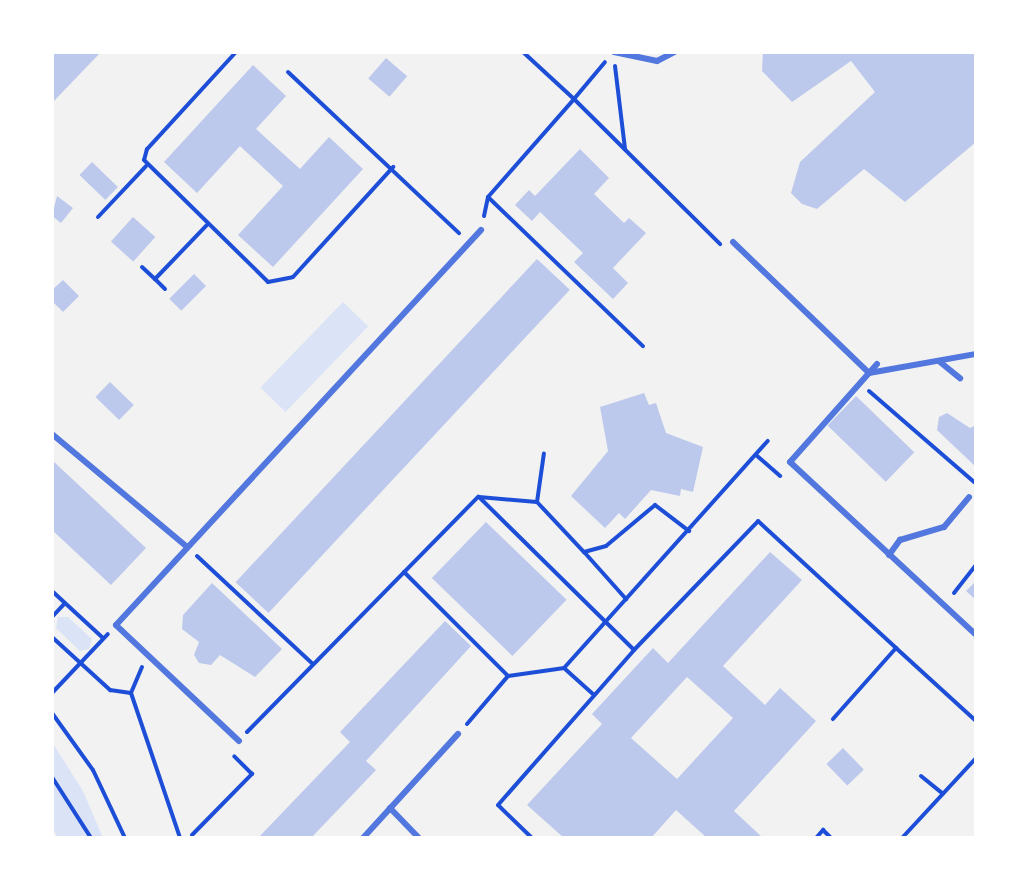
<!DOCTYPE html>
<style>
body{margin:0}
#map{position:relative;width:1028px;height:890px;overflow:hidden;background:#f2f2f2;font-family:"Exo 2",sans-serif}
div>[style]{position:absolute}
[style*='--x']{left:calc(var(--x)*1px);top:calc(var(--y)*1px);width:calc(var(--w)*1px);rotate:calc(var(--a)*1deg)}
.green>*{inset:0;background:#dbe4f7;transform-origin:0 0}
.building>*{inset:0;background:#bdc9ec;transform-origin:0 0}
.path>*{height:4px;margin:-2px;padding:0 2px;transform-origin:2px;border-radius:2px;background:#1d4ed8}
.service>*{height:6px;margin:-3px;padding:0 3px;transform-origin:3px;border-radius:3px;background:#5277de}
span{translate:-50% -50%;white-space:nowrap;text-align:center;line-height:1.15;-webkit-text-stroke:6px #fff;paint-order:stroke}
.frame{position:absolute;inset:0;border:54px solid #fff;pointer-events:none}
</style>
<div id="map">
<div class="green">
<i style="left:343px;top:302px;width:35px;height:119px;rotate:44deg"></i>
<i style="clip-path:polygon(58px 617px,68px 617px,92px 639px,89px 649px,80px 651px,56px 628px)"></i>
<i style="clip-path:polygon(52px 742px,83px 791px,103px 838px,57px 838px,52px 825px)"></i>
</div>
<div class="building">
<i style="clip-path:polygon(52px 52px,101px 52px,52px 103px)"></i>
<i style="clip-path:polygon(763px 52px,976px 52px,976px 142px,905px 202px,864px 169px,817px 209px,802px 204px,791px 193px,800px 162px,875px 92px,851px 61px,792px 102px,762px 71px)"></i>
<i style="left:386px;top:58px;width:28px;height:27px;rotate:41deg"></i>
<i style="clip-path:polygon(253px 65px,286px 96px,256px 129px,300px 169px,329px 137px,363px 169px,273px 267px,238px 235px,283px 186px,240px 146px,197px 193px,164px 162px)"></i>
<i style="clip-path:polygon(580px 149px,609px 178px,594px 194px,624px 223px,629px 218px,646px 233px,613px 268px,628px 283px,613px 299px,574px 262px,583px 253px,540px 212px,532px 221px,515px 205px,529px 190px,535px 196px)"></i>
<i style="left:92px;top:162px;width:36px;height:18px;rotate:44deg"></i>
<i style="clip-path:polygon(57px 196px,73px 208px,61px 223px,52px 216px)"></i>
<i style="left:133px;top:217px;width:30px;height:33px;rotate:42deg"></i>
<i style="left:537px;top:259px;width:45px;height:442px;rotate:43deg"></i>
<i style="left:194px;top:274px;width:17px;height:35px;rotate:45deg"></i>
<i style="clip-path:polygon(63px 280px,79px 296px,63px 312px,52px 301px,52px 290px)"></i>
<i style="left:110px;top:382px;width:33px;height:21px;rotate:44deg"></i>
<i style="clip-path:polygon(644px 393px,649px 405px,656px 403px,666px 433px,703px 447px,693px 492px,681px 489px,680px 496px,651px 490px,625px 519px,619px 513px,605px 528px,571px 496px,608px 451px,600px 407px)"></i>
<i style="left:856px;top:396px;width:81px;height:41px;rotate:44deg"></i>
<i style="clip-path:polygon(947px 413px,970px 428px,976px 425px,976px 467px,937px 430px,939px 417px)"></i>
<i style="clip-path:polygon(52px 460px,146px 548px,111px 585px,52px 530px)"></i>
<i style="left:486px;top:522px;width:112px;height:78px;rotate:44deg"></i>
<i style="clip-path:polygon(evenodd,770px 552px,802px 580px,723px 666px,765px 705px,780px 688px,816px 721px,734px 811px,763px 838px,707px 838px,676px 810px,651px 838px,564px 838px,527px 805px,602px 724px,592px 714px,653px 648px,668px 663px,770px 552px,687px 677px,733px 718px,677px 779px,631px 738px,687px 677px)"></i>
<i style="clip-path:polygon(976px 581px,976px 600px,966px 591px)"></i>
<i style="clip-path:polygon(212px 583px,282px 649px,255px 677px,220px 655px,211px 665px,199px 663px,194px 655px,199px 642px,182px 629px,183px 615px)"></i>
<i style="clip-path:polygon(445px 621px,471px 646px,366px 761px,376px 770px,311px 838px,258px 838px,350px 742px,340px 732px)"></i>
<i style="left:843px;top:748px;width:30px;height:23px;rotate:46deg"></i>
</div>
<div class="path">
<i style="--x:236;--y:52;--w:132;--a:132.5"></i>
<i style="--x:147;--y:149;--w:11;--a:105"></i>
<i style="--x:144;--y:160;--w:174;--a:44.5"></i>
<i style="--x:268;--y:282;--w:25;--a:-11"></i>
<i style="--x:293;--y:277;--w:149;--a:-47.7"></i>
<i style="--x:523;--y:52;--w:69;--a:42.7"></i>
<i style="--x:574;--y:99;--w:48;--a:-50"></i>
<i style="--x:615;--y:66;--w:84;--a:83.1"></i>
<i style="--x:288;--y:72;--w:235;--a:43.3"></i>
<i style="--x:488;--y:197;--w:215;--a:43.9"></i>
<i style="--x:484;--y:216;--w:19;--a:-78"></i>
<i style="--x:488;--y:197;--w:130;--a:-48.7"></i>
<i style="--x:574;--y:99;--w:206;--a:44.8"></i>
<i style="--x:98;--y:217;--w:70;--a:-46.7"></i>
<i style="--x:142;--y:267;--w:18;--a:43"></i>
<i style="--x:165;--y:289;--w:14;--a:-135"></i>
<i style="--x:155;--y:279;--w:75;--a:-46.1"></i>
<i style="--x:869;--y:391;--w:139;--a:40.9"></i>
<i style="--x:756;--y:455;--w:32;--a:41"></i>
<i style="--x:479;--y:497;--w:58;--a:4.9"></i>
<i style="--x:537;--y:502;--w:69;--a:46.8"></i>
<i style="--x:584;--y:552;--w:23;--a:-15"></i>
<i style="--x:606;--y:546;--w:64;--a:-39.9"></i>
<i style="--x:655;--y:505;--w:43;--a:37.4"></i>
<i style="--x:480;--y:498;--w:215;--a:44.6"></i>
<i style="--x:537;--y:502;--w:49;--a:-81.9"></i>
<i style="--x:585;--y:553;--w:62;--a:48.3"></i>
<i style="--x:197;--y:556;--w:158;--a:43"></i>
<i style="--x:404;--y:572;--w:147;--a:45"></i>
<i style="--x:52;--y:591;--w:69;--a:42.7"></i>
<i style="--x:954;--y:593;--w:36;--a:-52"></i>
<i style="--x:52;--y:617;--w:19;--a:-47"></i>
<i style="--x:52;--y:637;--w:79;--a:42.4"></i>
<i style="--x:110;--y:690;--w:21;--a:8"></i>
<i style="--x:896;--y:648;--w:108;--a:42.4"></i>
<i style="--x:142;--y:667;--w:28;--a:113"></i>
<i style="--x:131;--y:693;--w:153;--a:71.3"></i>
<i style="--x:564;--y:668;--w:40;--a:42"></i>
<i style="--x:52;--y:693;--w:81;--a:-46.5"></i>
<i style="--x:52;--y:713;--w:70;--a:54.3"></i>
<i style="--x:93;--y:770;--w:75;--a:64.8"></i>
<i style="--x:467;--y:724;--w:63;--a:-49.5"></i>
<i style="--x:508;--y:676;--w:57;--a:-8.1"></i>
<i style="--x:564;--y:668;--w:305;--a:-48.1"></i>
<i style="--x:247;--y:732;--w:330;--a:-45.5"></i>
<i style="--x:921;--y:776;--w:28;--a:39"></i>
<i style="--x:52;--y:777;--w:72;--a:57.4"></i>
<i style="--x:192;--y:835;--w:86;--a:-45.5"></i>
<i style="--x:252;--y:774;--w:25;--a:-135"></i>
<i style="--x:189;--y:838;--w:7;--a:0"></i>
<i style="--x:532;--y:838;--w:47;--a:-135.9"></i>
<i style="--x:498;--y:805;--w:206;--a:-48.7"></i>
<i style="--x:634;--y:650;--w:179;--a:-46.1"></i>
<i style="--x:758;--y:521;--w:188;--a:42.6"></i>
<i style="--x:896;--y:648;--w:95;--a:131.6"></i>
<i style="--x:816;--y:838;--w:11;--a:-49"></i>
<i style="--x:823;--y:830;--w:11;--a:45"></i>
<i style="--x:902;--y:838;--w:109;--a:-47.2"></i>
</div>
<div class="service">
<i style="--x:614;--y:52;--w:44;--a:11.8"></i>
<i style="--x:657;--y:61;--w:20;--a:-27"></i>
<i style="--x:733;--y:242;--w:189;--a:43.9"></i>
<i style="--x:869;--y:373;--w:109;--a:-10.1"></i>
<i style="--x:940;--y:362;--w:26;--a:39"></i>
<i style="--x:877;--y:364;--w:131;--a:131.6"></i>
<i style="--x:790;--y:462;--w:254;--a:42.9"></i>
<i style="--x:52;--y:434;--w:175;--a:39.9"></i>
<i style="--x:889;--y:555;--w:19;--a:-54"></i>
<i style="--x:900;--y:540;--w:46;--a:-16.5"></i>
<i style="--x:944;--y:527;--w:39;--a:-50"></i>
<i style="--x:239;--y:741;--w:169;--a:-136.7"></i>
<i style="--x:116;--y:625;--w:538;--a:-47.26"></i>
<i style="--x:390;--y:808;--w:42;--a:46"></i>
<i style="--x:363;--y:838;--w:141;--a:-47.6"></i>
</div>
<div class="frame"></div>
</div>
